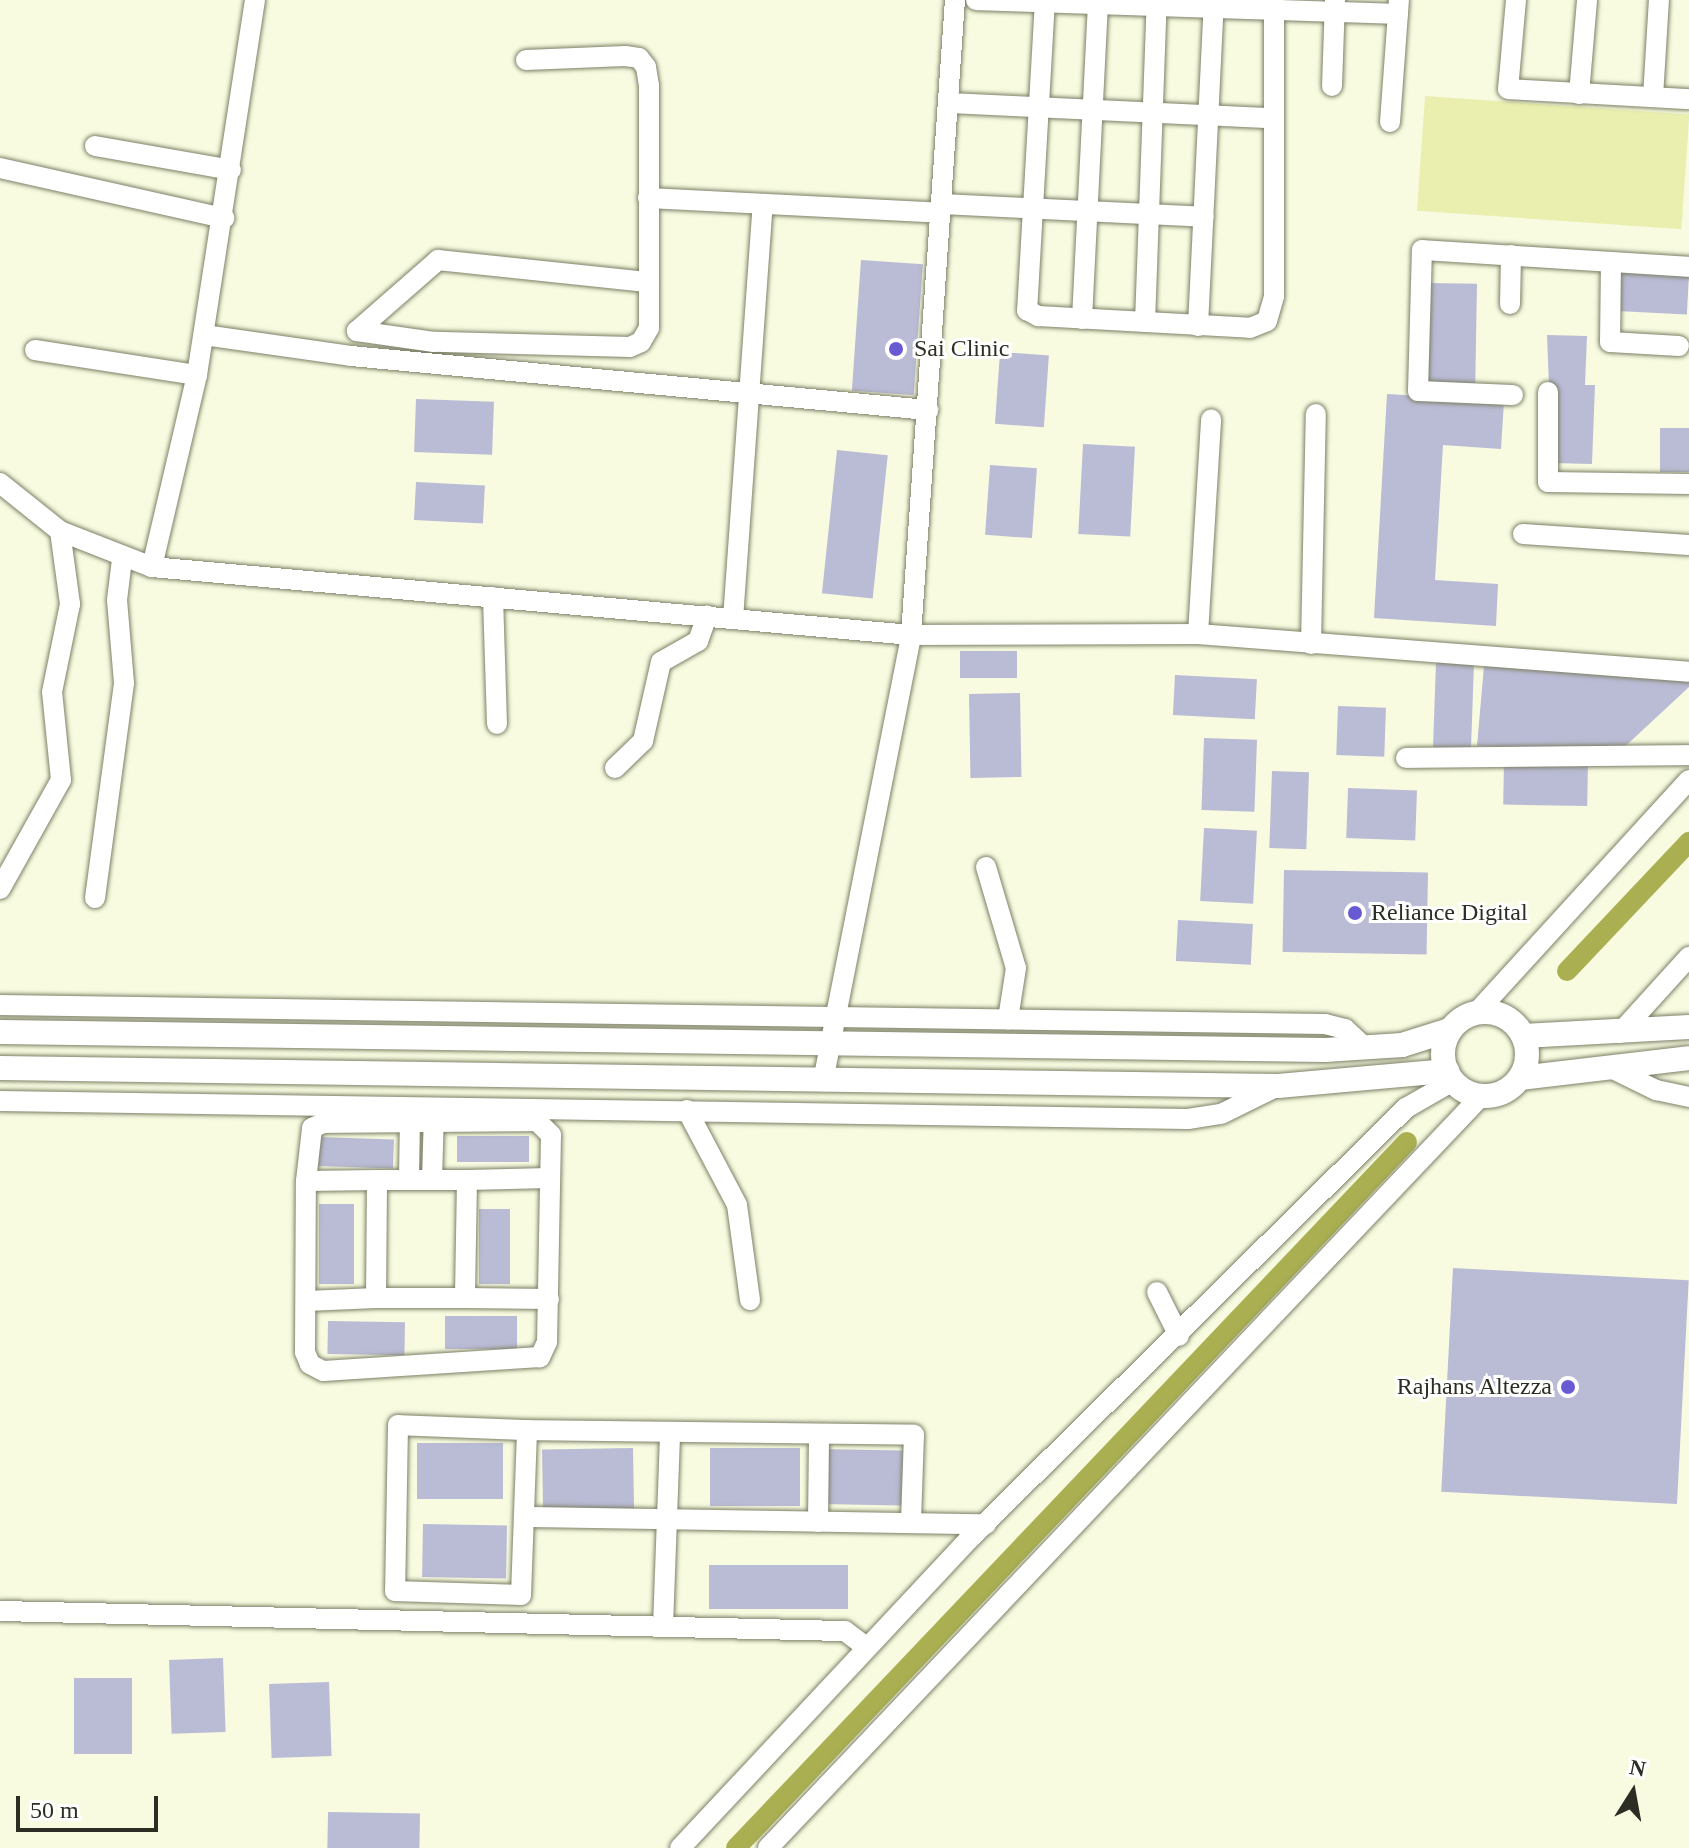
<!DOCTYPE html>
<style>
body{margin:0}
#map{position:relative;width:1689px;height:1848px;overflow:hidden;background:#f8fbe0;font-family:Georgia,serif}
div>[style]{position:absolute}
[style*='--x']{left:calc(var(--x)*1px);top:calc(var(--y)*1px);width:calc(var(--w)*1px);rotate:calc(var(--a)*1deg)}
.green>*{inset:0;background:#eaefaf;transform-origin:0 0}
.canal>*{height:20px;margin:-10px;padding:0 10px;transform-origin:10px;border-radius:10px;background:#aaaf51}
.building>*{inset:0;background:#babbd5;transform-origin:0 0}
.roads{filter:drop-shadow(0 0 2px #7d8067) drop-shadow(0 0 2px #7d8067)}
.minor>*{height:20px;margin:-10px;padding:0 10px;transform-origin:10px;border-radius:10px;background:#fff}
.major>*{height:24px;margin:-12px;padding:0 12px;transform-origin:12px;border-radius:12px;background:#fff}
.major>.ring{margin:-12px;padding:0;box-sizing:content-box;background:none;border:24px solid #fff;border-radius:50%}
.dots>*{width:22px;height:22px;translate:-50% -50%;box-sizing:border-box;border:4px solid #fff;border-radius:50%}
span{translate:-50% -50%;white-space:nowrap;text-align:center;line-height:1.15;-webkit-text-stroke:6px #fff;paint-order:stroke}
.poi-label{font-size:24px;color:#2c2d23}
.left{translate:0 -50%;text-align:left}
.right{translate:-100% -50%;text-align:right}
.north{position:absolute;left:1593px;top:1752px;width:80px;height:80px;-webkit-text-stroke:6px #fff;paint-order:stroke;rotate:11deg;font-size:22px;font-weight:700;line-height:32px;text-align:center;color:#2c2d23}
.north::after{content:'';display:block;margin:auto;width:28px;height:36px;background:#2c2d23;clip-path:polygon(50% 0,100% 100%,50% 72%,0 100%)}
.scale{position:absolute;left:16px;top:1796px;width:142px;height:36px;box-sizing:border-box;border:4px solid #2c2d23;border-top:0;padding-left:10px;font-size:24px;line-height:28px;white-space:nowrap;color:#2c2d23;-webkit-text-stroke:6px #fff;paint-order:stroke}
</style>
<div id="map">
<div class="green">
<i style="left:1425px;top:96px;width:265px;height:115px;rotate:4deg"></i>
</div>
<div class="canal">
<i style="--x:1567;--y:971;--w:178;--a:-46.6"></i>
<i style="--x:736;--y:1848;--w:974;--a:-46.46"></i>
</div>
<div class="building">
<i style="left:861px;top:260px;width:62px;height:131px;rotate:4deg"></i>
<i style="left:1619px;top:272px;width:70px;height:39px;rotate:3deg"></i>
<i style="left:1427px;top:283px;width:50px;height:101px;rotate:1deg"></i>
<i style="clip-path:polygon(1547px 335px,1587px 336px,1585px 385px,1595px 385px,1592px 464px,1552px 463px)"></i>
<i style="left:1000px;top:352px;width:49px;height:72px;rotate:4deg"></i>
<i style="clip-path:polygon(1387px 394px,1504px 401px,1501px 449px,1443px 445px,1435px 580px,1498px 584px,1496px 626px,1374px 618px)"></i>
<i style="left:416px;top:399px;width:78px;height:53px;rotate:2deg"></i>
<i style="left:1660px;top:428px;width:29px;height:44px"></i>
<i style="left:1083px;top:444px;width:52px;height:90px;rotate:3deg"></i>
<i style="left:837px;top:450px;width:51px;height:144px;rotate:6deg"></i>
<i style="left:990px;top:465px;width:47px;height:70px;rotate:4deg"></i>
<i style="left:416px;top:482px;width:69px;height:38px;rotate:3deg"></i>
<i style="left:960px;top:651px;width:57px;height:27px"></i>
<i style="left:1436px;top:662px;width:38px;height:90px;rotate:2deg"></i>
<i style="clip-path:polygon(1484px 666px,1689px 681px,1689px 687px,1618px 753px,1477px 746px)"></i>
<i style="left:1175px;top:675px;width:82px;height:40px;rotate:3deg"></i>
<i style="left:1020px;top:693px;width:84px;height:51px;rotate:89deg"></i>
<i style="left:1338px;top:706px;width:48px;height:49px;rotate:2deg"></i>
<i style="left:1204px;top:738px;width:53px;height:72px;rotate:2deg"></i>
<i style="left:1588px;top:761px;width:45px;height:84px;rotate:91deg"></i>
<i style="left:1272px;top:771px;width:37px;height:77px;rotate:2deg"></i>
<i style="left:1348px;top:788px;width:69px;height:50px;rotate:2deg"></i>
<i style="left:1204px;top:828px;width:53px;height:73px;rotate:3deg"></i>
<i style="left:1284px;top:870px;width:144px;height:82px;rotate:1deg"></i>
<i style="left:1178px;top:920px;width:75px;height:41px;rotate:3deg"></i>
<i style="left:457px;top:1136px;width:72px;height:26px"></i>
<i style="left:319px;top:1137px;width:75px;height:29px;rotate:2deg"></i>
<i style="left:319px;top:1204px;width:35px;height:80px"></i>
<i style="left:479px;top:1209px;width:31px;height:75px"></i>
<i style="left:1453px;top:1268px;width:236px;height:224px;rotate:3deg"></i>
<i style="left:517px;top:1316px;width:33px;height:72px;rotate:90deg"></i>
<i style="left:328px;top:1321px;width:77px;height:33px;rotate:1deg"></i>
<i style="left:417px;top:1443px;width:86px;height:56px"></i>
<i style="left:633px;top:1448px;width:63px;height:91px;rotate:89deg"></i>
<i style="left:800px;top:1448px;width:58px;height:90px;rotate:90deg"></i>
<i style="left:821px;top:1449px;width:82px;height:55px;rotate:1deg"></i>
<i style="left:423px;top:1524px;width:84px;height:53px;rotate:1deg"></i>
<i style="left:709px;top:1565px;width:139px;height:44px"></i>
<i style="left:223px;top:1658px;width:74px;height:54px;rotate:88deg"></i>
<i style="left:74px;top:1678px;width:58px;height:76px"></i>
<i style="left:329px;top:1682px;width:74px;height:60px;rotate:88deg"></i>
<i style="left:328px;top:1812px;width:92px;height:36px;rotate:1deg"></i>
</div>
<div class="roads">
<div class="minor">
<i style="--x:255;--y:0;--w:379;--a:98.8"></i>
<i style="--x:197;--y:375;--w:197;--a:103.2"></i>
<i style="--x:152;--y:567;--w:762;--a:5.12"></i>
<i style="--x:911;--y:635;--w:287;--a:-0.2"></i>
<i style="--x:1198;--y:634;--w:492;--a:4.4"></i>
<i style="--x:976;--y:0;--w:422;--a:1.9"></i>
<i style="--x:1045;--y:0;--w:311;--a:93.3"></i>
<i style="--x:1027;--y:310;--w:13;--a:29"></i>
<i style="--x:1038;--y:316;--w:212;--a:3.2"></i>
<i style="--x:1250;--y:328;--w:18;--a:-22"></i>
<i style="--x:1267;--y:321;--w:26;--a:-74"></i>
<i style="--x:1274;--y:296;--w:296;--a:-90"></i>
<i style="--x:1516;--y:0;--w:89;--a:95.1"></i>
<i style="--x:1508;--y:89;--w:181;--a:3.2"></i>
<i style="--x:526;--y:60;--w:99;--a:-2.3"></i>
<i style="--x:625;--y:56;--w:14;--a:8"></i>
<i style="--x:639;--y:58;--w:11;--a:52"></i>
<i style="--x:646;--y:67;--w:18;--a:81"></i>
<i style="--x:649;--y:85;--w:243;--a:90"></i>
<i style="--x:649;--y:328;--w:16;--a:120"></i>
<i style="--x:641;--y:342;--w:12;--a:156"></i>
<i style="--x:630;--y:347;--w:196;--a:-178.5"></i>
<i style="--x:434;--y:342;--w:78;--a:-171.9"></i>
<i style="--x:357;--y:331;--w:108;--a:-41.2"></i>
<i style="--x:438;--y:260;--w:212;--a:6"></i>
<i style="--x:1332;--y:86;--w:86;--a:-88"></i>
<i style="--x:1579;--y:94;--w:94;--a:-85.1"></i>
<i style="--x:1653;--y:97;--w:97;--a:-86.5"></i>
<i style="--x:949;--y:103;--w:323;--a:2.7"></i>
<i style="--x:1390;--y:122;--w:122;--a:-85.8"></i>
<i style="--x:95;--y:146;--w:138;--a:10"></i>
<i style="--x:0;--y:168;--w:230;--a:12.6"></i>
<i style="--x:648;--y:198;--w:293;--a:2.9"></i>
<i style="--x:942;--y:204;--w:262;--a:2.8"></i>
<i style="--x:1611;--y:262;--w:80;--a:90.7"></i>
<i style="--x:1610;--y:342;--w:69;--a:3.3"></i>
<i style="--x:1510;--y:304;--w:49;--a:-88.8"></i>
<i style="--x:1082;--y:319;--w:319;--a:-87.1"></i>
<i style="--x:1145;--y:322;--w:322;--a:-87.9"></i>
<i style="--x:1198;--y:326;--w:326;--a:-87.2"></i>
<i style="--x:204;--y:335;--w:148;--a:8.1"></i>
<i style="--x:351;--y:356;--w:580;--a:5.35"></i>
<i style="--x:35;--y:350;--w:164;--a:8.8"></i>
<i style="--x:1548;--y:392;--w:90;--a:90"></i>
<i style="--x:1548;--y:482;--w:141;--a:0.8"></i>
<i style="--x:1513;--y:395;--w:95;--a:-177.6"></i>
<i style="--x:1418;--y:391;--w:141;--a:-88.4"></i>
<i style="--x:1422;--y:250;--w:268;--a:3.6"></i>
<i style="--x:0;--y:483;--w:77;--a:38.7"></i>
<i style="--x:60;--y:531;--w:99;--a:21.4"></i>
<i style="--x:1523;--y:534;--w:166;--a:3.8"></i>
<i style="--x:493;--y:597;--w:127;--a:88.2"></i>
<i style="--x:733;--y:619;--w:416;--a:-85.9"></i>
<i style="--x:1198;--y:634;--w:215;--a:-86.5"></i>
<i style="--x:1311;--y:644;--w:230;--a:-88.8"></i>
<i style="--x:1406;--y:758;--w:283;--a:-0.6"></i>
<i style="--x:615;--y:768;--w:39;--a:-44"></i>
<i style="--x:643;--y:741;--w:81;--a:-77.2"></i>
<i style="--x:661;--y:662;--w:43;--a:-29.6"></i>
<i style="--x:698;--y:641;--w:27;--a:-70"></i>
<i style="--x:986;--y:867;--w:105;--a:73.5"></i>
<i style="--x:1016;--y:968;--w:52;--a:98.9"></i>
<i style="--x:0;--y:889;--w:125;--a:-60.8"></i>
<i style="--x:61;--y:780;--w:88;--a:-95.8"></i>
<i style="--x:52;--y:692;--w:90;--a:-78.4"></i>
<i style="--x:70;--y:604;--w:74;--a:-97.8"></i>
<i style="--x:95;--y:898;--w:217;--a:-82.3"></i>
<i style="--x:124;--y:683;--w:83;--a:-94.8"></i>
<i style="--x:117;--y:600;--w:41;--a:-83"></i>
<i style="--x:0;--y:1005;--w:1325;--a:0.82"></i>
<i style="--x:1325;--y:1024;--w:21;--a:14"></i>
<i style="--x:1345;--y:1029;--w:26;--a:43"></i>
<i style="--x:1477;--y:1012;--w:314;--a:-47.6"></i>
<i style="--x:1620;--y:1033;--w:103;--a:-47.8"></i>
<i style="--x:1607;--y:1066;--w:55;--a:26.1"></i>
<i style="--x:1656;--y:1090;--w:34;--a:12"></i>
<i style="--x:823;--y:1081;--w:455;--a:-78.8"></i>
<i style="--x:911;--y:635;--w:637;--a:-86.04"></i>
<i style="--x:0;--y:1101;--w:1188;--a:0.87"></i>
<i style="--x:1188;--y:1119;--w:33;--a:-9"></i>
<i style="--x:1221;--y:1114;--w:64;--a:-26.2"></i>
<i style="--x:687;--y:1110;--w:107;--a:62.2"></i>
<i style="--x:737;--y:1205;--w:96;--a:82.2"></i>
<i style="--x:537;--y:1121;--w:20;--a:45"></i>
<i style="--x:551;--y:1135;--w:207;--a:91.1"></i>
<i style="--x:547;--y:1342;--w:17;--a:115"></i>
<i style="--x:540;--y:1357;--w:217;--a:176.3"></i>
<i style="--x:323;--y:1371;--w:15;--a:-152"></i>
<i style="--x:310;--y:1364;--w:13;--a:-113"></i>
<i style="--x:305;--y:1352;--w:171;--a:-89.7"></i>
<i style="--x:306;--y:1181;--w:53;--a:-83.5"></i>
<i style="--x:312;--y:1128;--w:12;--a:-24"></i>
<i style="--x:323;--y:1123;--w:214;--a:-0.5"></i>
<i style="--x:409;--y:1179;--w:67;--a:-89.1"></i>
<i style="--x:377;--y:1180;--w:90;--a:0"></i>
<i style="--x:467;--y:1180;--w:118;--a:91"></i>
<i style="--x:465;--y:1298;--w:89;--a:180"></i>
<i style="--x:376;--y:1298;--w:118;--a:-89.5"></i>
<i style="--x:432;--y:1180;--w:69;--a:-88.3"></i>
<i style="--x:467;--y:1180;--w:83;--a:-1.4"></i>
<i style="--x:306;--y:1181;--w:71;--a:-0.8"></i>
<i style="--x:1157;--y:1292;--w:49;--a:63.4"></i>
<i style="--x:465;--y:1298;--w:84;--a:0.7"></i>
<i style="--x:306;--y:1301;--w:70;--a:-2.5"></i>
<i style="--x:527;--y:1430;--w:129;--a:-177.8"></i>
<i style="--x:398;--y:1425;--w:166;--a:91"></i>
<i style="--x:395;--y:1591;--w:126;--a:1.8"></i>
<i style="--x:521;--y:1595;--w:165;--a:-87.9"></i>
<i style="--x:527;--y:1430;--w:387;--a:0.7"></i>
<i style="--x:914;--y:1435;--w:88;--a:92"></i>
<i style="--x:525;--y:1517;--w:461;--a:0.9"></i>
<i style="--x:818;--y:1522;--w:88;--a:-89.3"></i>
<i style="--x:0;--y:1611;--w:845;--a:1.36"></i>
<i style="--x:845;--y:1631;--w:26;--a:37"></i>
<i style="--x:663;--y:1627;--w:195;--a:-87.9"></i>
<i style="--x:680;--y:1848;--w:423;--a:-46.9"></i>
<i style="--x:969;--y:1539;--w:614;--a:-44.6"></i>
<i style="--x:1406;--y:1108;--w:54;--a:-29.9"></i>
<i style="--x:768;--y:1848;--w:1036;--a:-46.52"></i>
</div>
<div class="major">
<i class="ring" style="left:1443px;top:1012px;width:60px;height:60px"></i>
<i style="--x:0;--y:1032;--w:1325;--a:0.78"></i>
<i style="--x:1325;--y:1050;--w:77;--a:-3.7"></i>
<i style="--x:1402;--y:1045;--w:50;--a:-17.4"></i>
<i style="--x:1523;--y:1036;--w:166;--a:-3.1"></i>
<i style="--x:0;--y:1068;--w:1278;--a:0.81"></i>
<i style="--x:1278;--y:1086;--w:170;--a:-5.1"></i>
<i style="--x:1520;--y:1078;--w:170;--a:-6.7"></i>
</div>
</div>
<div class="dots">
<i style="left:896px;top:349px;background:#685ad3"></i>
<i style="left:1355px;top:913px;background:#685ad3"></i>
<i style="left:1568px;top:1387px;background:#685ad3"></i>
</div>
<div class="poi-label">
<span class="left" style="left:914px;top:349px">Sai Clinic</span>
<span class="left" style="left:1371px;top:913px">Reliance Digital</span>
<span class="right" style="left:1552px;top:1387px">Rajhans Altezza</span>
</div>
<div class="north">N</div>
<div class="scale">50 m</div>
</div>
